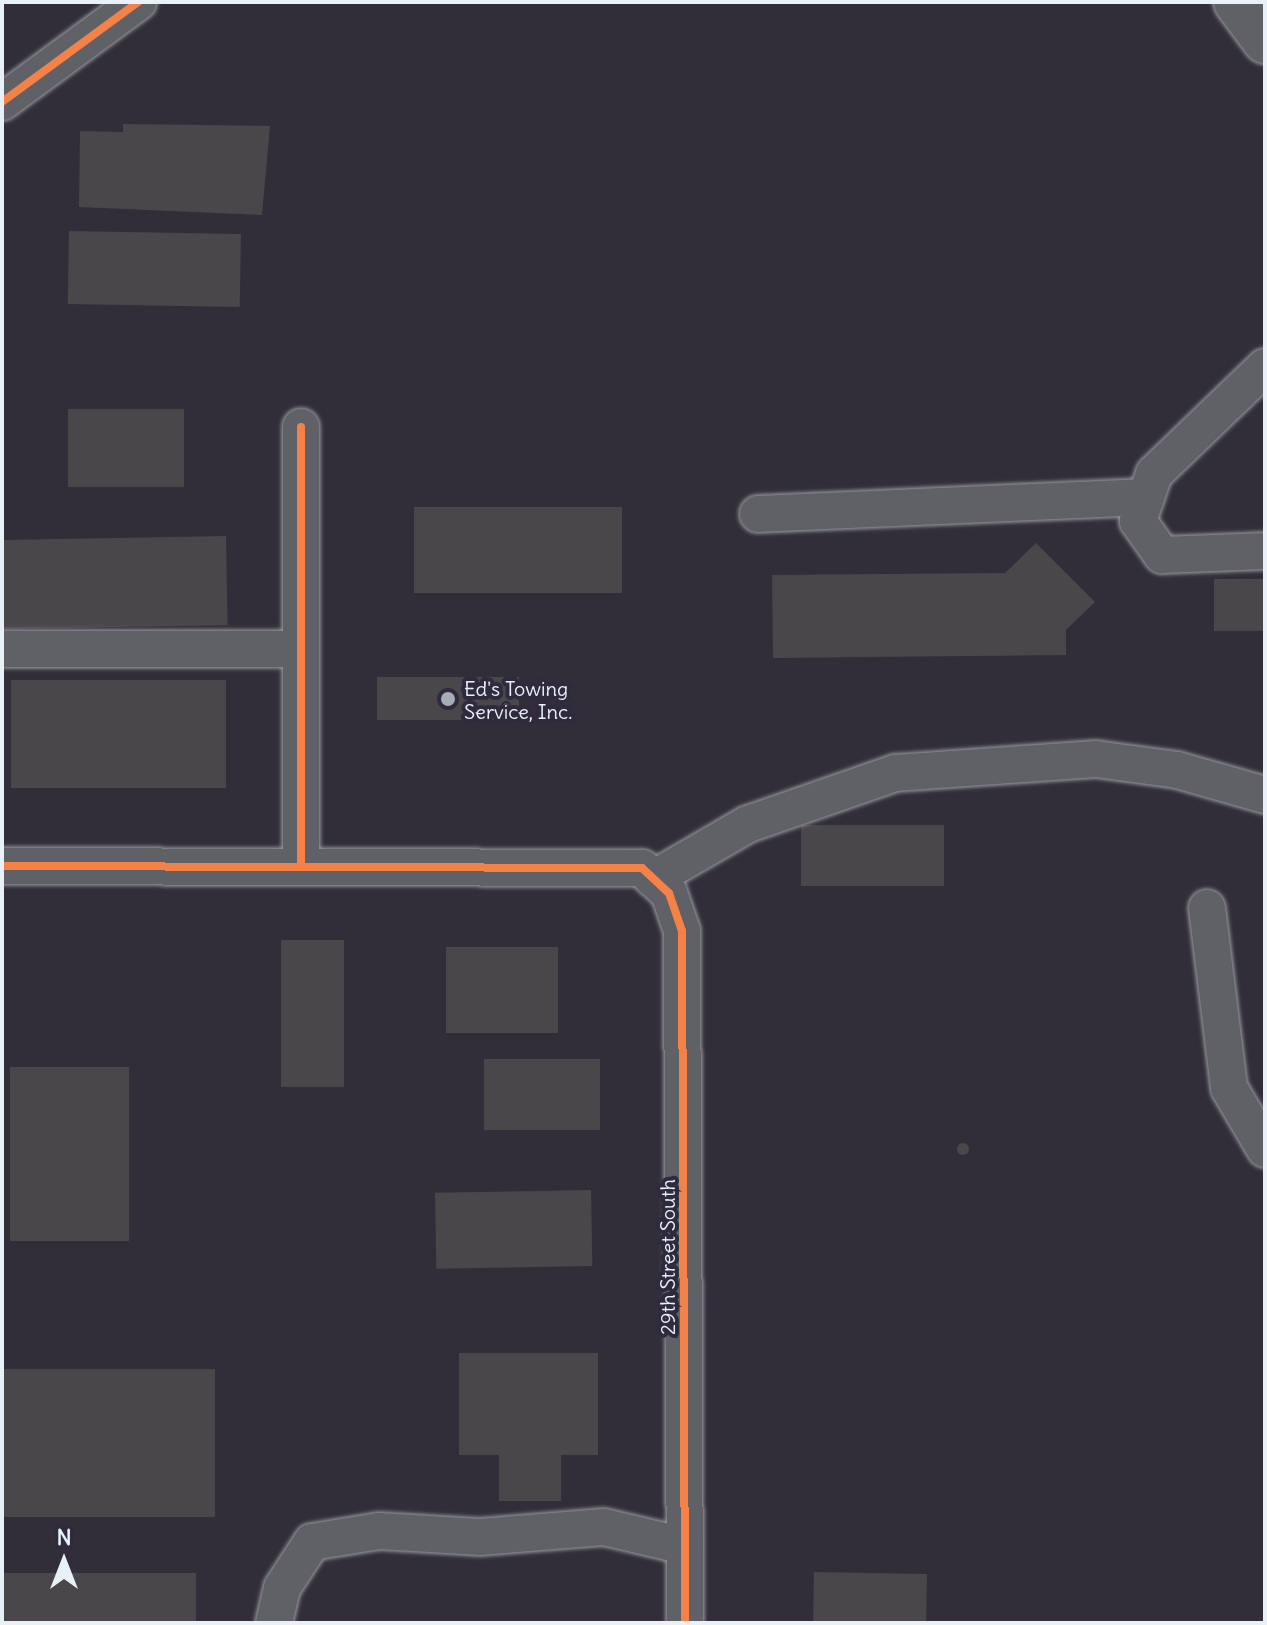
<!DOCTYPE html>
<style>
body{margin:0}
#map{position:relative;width:1267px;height:1625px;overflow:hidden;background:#312e39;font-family:Delius,sans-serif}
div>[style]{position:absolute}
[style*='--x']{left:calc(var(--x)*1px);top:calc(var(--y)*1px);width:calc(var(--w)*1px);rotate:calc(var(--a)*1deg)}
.building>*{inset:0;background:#4a474b;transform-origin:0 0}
.round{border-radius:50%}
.roads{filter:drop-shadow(0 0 2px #98999f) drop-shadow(0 0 2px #98999f)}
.minor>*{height:36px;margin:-18px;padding:0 18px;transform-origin:18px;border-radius:18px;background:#606067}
.major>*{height:44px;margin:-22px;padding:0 22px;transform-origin:22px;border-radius:22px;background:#606067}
.cycleway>*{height:8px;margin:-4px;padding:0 4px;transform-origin:4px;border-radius:4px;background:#f48246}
.dots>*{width:22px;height:22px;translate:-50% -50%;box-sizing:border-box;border:4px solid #2f2a3d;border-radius:50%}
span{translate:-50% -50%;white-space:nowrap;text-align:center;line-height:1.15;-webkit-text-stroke:8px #2f2a3d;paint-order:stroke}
.poi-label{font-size:20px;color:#e8f1f8}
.left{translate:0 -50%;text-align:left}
.street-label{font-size:20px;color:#e8f1f8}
.frame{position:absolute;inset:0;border:4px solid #e8f1f8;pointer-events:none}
.north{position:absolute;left:24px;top:1521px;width:80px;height:80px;-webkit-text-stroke:6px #2f2a3d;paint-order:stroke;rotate:0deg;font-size:22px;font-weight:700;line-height:32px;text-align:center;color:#e8f1f8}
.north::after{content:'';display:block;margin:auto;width:28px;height:36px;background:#e8f1f8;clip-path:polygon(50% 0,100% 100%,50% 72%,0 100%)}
</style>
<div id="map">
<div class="building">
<i style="clip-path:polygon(123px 124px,270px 126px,262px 215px,79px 207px,80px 131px,123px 132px)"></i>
<i style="left:69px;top:231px;width:172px;height:73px;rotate:1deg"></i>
<i style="left:184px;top:409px;width:78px;height:116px;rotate:90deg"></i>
<i style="left:414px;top:507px;width:208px;height:86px"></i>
<i style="left:226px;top:536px;width:89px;height:224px;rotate:89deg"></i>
<i style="clip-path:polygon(1036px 543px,1095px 602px,1066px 630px,1066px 655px,773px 658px,772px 575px,1005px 573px)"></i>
<i style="left:1265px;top:579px;width:52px;height:51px;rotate:90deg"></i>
<i style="left:519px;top:677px;width:43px;height:142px;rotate:90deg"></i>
<i style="left:11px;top:680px;width:215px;height:108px"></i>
<i style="left:801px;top:825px;width:143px;height:61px"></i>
<i style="left:281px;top:940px;width:63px;height:147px"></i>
<i style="left:446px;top:947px;width:112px;height:86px"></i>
<i style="left:484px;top:1059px;width:116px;height:71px"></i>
<i style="left:129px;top:1067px;width:174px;height:119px;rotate:90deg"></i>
<i class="round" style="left:957px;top:1143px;width:12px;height:12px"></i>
<i style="left:591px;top:1190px;width:76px;height:156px;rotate:89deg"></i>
<i style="clip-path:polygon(459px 1353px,598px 1353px,598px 1455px,561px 1455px,561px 1501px,499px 1501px,499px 1455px,459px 1455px)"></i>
<i style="left:215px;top:1369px;width:148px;height:213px;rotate:90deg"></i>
<i style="left:814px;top:1572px;width:113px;height:51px;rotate:1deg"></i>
<i style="left:2px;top:1573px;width:194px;height:50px"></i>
</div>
<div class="roads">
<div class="minor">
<i style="--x:2;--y:102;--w:169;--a:-36.3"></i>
<i style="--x:1265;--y:367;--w:154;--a:136.1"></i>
<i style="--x:1154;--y:474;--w:50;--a:108.8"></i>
<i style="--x:1138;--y:521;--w:42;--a:54.8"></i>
<i style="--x:1162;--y:555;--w:103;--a:-2.2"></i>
<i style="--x:301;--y:427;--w:440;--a:90"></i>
<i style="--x:758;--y:514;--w:388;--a:-2.5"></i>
<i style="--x:2;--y:649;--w:299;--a:0"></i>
<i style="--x:2;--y:866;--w:640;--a:0.18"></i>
<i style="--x:642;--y:868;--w:37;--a:43"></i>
<i style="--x:669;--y:893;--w:40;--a:71.1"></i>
<i style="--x:682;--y:931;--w:692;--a:89.75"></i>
<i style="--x:653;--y:879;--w:110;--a:-30.1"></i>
<i style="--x:748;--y:824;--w:156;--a:-19.1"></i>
<i style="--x:895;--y:773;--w:201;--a:-4"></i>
<i style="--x:1096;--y:759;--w:82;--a:7.7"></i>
<i style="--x:1177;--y:770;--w:91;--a:15.9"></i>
<i style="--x:1207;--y:908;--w:181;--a:83"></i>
<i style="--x:1229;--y:1088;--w:71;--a:59.5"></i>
<i style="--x:274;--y:1623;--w:36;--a:-77"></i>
<i style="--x:282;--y:1588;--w:55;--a:-56.9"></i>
<i style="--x:312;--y:1542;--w:68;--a:-9.3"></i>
<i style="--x:379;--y:1531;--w:101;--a:3.4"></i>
<i style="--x:480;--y:1537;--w:124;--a:-4.6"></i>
<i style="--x:604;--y:1527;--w:83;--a:13.2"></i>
</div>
<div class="major">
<i style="--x:1236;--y:2;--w:49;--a:53.4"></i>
</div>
</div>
<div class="cycleway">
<i style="--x:2;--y:102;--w:169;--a:-36.3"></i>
<i style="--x:301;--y:427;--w:440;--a:90"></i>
<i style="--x:2;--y:866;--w:640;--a:0.18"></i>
<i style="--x:642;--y:868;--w:37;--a:43"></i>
<i style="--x:669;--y:893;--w:40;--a:71.1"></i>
<i style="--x:682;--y:931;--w:692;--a:89.75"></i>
</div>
<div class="dots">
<i style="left:448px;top:699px;background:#a8adb5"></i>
</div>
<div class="poi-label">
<span class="left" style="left:464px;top:700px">Ed's Towing<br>Service, Inc.</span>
</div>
<div class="street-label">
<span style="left:667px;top:1257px;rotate:-90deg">29th Street South</span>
</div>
<div class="frame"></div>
<div class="north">N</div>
</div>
